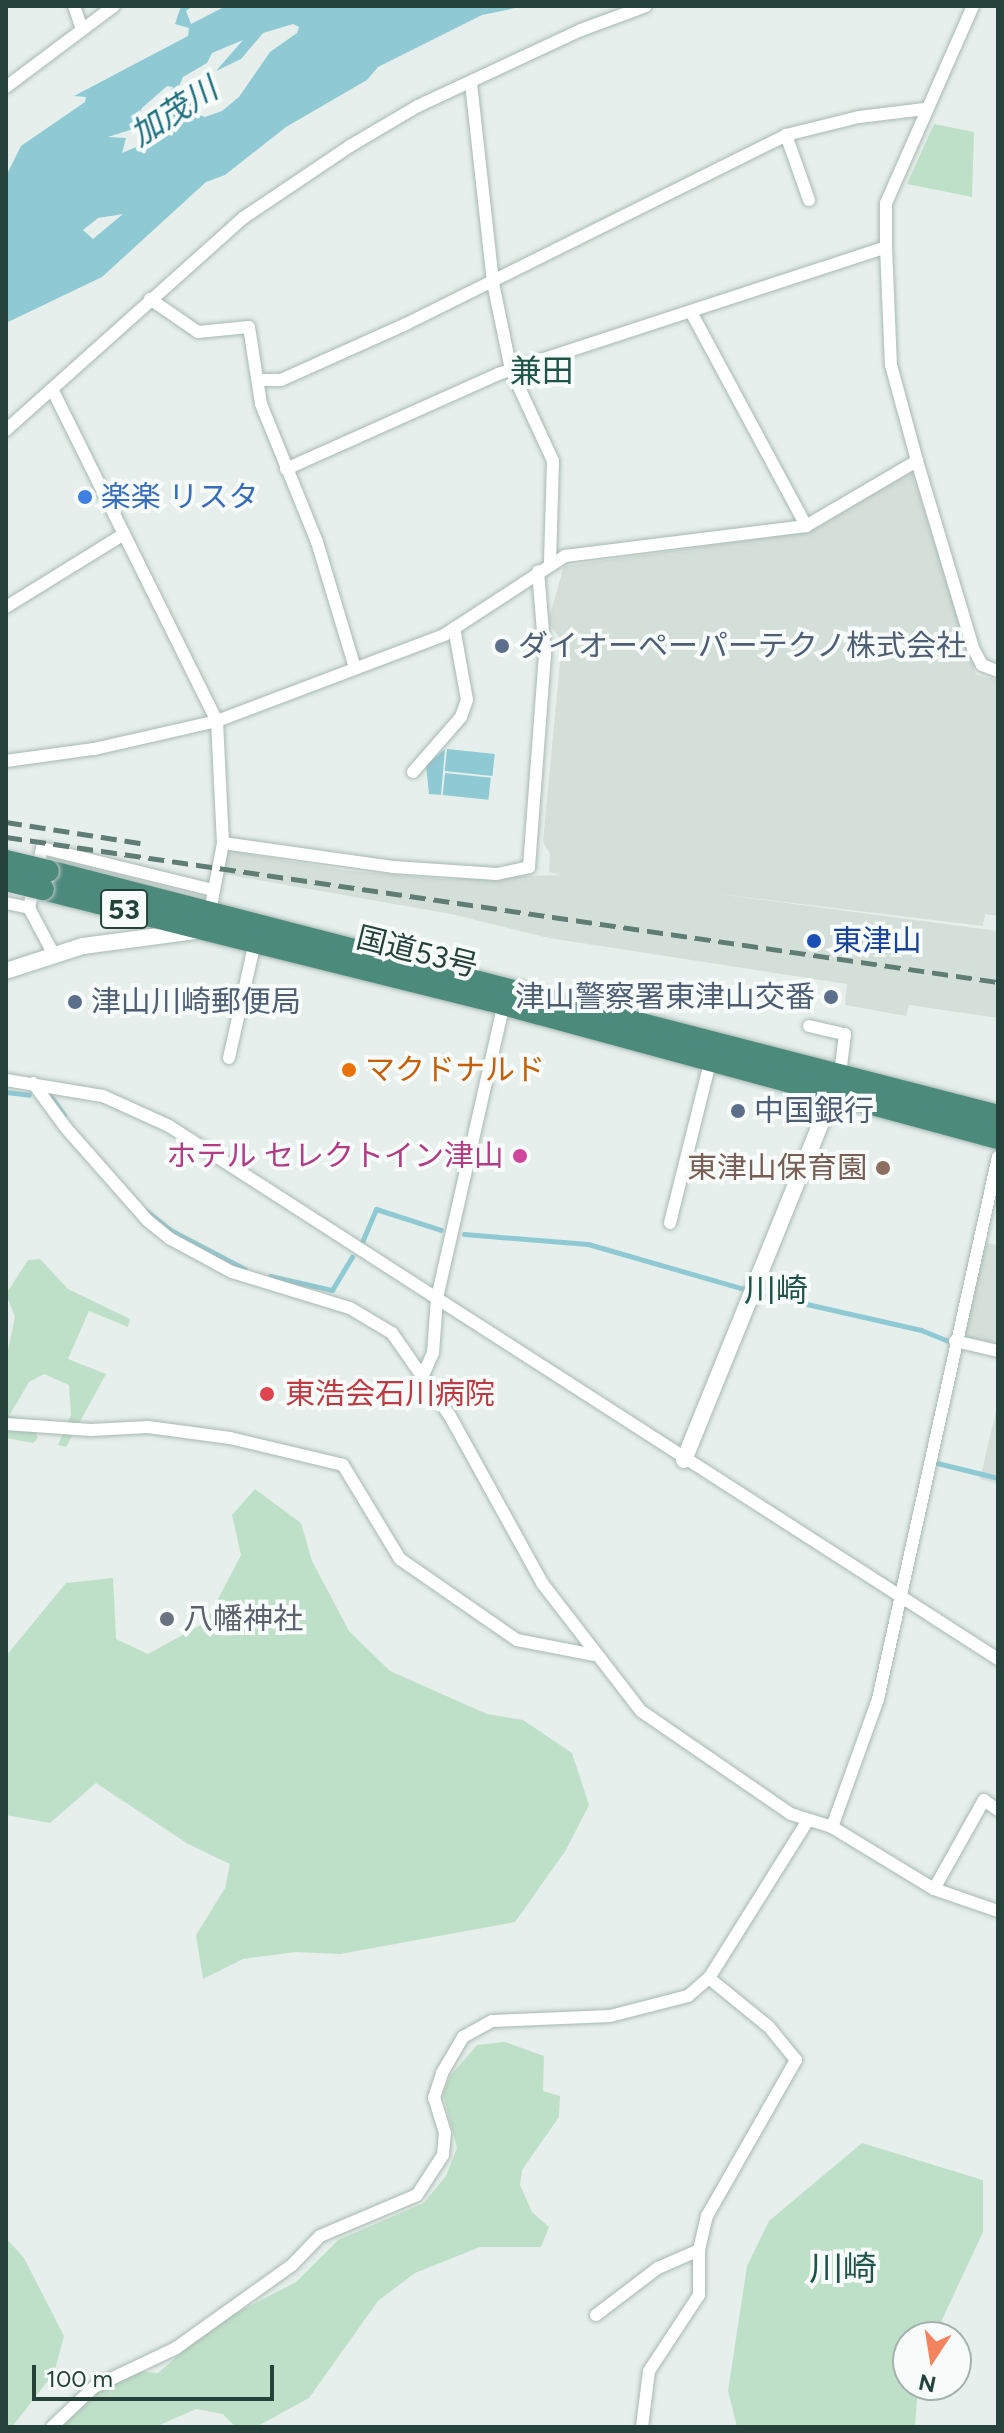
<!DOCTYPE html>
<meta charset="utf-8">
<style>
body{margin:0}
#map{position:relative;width:1004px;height:2433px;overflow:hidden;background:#e6efeb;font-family:Figtree,"Noto Sans JP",sans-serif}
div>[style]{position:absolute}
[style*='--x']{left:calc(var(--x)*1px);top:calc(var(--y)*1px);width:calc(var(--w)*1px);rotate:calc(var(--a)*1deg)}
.built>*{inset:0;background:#d4dfda}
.green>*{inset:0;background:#bfe0c8}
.water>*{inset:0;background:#8ec9d4;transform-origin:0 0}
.stream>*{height:5px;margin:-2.5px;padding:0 2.5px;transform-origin:2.5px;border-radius:2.5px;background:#8ec9d4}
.roads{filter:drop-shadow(0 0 2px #a8b8b2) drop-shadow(0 0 2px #a8b8b2)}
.minor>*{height:12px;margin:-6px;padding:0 6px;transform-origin:6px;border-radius:6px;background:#fff}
.tertiary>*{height:16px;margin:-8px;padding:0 8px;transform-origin:8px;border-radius:8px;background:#fff}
.trunk>*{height:22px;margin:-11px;padding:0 11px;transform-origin:11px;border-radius:11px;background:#4c8a7c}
.rail>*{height:5px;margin-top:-2.5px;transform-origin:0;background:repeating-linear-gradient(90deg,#5f7d75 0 16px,transparent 0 24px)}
.bridges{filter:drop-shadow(0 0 2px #c2cac8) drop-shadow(0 0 2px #c2cac8)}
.trunk-bridge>*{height:22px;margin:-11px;padding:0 11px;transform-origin:11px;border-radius:11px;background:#4c8a7c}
.dots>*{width:22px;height:22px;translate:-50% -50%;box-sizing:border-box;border:4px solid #f7fbf9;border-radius:50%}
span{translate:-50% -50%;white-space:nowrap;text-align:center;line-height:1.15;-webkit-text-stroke:8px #f7fbf9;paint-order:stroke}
.shield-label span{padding:2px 6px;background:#f7fbf9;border:2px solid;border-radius:6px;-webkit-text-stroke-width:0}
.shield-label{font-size:28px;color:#24423a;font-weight:700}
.shop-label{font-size:30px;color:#366cbe}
.left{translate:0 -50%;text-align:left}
.service-label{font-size:30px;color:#4e5e75}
.right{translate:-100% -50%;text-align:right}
.transit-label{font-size:30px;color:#164399}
.street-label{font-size:30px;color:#24423a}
.food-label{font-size:30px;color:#c56008}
.hotel-label{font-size:30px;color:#b23c85}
.education-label{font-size:30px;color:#785e54}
.health-label{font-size:30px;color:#be3a42}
.worship-label{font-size:30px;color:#5b616d}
.water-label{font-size:32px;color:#1c6f80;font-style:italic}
.neighbourhood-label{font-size:32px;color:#1f5548}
.quarter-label{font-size:34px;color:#1f5548}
.frame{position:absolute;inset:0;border:8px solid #24423a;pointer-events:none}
.north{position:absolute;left:892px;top:2321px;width:80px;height:80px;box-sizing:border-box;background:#f7fbf9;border:2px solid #a3b1ad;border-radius:50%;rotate:192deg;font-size:22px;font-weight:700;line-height:32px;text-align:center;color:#24423a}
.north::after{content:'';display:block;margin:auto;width:28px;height:36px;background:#f4845f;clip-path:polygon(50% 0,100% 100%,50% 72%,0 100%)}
.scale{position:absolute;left:32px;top:2365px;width:242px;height:36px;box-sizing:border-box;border:4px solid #24423a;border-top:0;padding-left:10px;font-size:24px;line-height:28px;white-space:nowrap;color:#24423a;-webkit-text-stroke:6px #f7fbf9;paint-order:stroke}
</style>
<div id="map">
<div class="built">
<i style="clip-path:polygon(912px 472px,976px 675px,998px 680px,998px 916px,985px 914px,983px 926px,710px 893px,998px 931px,998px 1018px,909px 1005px,906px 1016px,845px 1005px,847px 984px,549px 938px,451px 914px,224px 874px,228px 851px,350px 871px,445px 879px,562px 875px,549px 872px,550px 854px,543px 842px,562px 641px,548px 622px,564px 566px,810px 532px)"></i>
<i style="clip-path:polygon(982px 1242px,998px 1245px,998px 1344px,962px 1336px)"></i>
<i style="clip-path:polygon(998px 1402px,998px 1484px,980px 1479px)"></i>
</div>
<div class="green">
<i style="clip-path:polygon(934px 124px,974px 132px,972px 197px,907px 184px)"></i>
<i style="clip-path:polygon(40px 1259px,68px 1289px,130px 1319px,128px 1327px,89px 1311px,68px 1359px,106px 1374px,66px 1447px,58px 1445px,71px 1415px,69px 1385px,44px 1374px,29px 1382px,9px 1416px,32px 1420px,38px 1438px,33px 1443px,6px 1438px,6px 1359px,15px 1317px,6px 1294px,28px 1260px)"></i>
<i style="clip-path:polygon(255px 1489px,301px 1523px,312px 1561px,349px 1631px,390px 1671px,487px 1714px,523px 1720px,572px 1753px,589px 1805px,566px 1850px,515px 1922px,340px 1954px,296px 1952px,243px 1959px,203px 1979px,196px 1935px,225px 1888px,230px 1864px,188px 1844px,96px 1783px,50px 1823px,6px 1815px,6px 1656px,66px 1583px,113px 1578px,116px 1639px,148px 1654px,206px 1622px,241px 1555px,232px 1515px)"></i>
<i style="clip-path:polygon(505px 2042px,544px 2056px,543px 2091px,560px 2096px,559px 2117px,522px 2170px,520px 2185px,532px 2212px,549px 2227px,541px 2247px,480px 2247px,415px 2273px,378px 2301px,309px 2398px,256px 2427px,235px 2427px,223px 2414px,196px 2409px,155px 2427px,59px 2427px,93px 2394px,137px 2371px,158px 2373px,213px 2325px,296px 2282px,338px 2240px,424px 2203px,446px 2176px,457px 2148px,443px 2094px,450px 2076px,477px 2045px)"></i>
<i style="clip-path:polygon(862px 2143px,983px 2180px,983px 2232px,934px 2337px,908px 2337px,908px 2385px,918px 2385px,915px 2427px,737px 2427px,728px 2391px,747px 2266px,769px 2221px)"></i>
<i style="clip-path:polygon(6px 2238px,24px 2258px,64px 2336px,54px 2373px,12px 2427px,6px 2427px)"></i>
</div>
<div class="water">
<i style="clip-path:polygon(evenodd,181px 6px,193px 6px,186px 11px,191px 24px,226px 6px,525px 6px,482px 15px,378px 67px,367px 80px,286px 127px,225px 175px,206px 182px,102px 277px,6px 323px,6px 176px,21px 146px,85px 102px,86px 97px,74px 96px,188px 36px,189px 28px,175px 24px,181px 6px,293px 24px,299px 27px,297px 33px,270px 52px,239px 97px,222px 111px,205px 117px,183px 110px,208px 98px,210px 81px,206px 94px,163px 109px,145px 123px,148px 135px,136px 147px,122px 153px,126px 138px,108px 137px,133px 129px,142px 108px,167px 86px,173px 87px,165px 100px,176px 93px,183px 77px,207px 63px,212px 53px,243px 40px,216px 71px,241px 59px,263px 33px,293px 24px,181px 6px,123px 214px,93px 239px,83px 230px,98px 218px,123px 214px)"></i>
<i style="clip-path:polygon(445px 749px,441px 795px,429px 794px,426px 765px)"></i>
<i style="left:447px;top:749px;width:48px;height:22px;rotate:6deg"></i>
<i style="left:445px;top:773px;width:46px;height:22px;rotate:6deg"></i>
</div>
<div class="stream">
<i style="--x:6;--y:1092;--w:23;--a:7"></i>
<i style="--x:51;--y:1097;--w:22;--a:54"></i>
<i style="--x:146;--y:1211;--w:33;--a:38"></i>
<i style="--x:172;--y:1231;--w:82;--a:27.5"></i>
<i style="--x:464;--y:1234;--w:124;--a:4.6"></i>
<i style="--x:588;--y:1244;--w:162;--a:16.1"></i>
<i style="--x:362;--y:1242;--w:36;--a:-67"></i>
<i style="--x:376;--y:1209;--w:68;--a:17.9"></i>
<i style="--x:270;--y:1276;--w:64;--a:12.7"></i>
<i style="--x:332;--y:1290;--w:39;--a:-59"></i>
<i style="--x:767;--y:1295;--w:158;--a:12.8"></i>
<i style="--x:921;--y:1330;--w:32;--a:22"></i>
<i style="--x:933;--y:1462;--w:67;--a:13.8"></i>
</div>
<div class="roads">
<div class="minor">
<i style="--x:74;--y:6;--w:24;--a:71"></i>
<i style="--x:973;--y:6;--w:215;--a:113.8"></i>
<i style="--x:886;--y:203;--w:44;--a:90"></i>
<i style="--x:886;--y:247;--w:118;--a:87.6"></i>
<i style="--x:891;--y:365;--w:99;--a:74.8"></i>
<i style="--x:917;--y:461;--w:195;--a:73.3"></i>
<i style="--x:973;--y:648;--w:19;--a:62"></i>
<i style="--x:982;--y:665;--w:17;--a:21"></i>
<i style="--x:471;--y:83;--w:201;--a:83.7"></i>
<i style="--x:493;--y:283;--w:89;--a:78.3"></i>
<i style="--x:511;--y:370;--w:100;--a:65.2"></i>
<i style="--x:553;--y:461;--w:104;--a:91.7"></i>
<i style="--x:6;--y:87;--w:135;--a:-36.9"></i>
<i style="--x:786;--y:135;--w:69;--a:70.5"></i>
<i style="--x:150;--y:299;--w:58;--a:34.5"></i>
<i style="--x:198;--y:332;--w:51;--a:-5.6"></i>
<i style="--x:249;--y:327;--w:78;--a:81.1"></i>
<i style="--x:261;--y:404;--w:149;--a:67.9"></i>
<i style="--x:317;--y:542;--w:132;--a:73.2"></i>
<i style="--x:691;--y:312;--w:243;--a:61.7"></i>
<i style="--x:260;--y:380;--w:21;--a:0"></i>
<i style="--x:281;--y:380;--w:137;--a:-24.1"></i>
<i style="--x:406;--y:324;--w:424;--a:-26.4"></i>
<i style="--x:786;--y:135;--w:75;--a:-13.9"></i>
<i style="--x:859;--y:117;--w:66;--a:-6.9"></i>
<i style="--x:53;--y:391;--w:369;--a:63.6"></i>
<i style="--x:217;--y:721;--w:122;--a:87.2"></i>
<i style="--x:223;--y:843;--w:70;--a:100.7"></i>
<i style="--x:6;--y:430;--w:318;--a:-41.8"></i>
<i style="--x:243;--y:218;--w:129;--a:-33.9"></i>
<i style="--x:350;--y:146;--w:79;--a:-30.5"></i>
<i style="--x:418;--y:106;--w:180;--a:-25"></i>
<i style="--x:581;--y:30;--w:69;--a:-20.3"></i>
<i style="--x:286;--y:469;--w:232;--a:-24.1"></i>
<i style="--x:498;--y:374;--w:408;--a:-18.1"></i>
<i style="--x:6;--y:607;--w:139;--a:-31.7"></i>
<i style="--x:6;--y:761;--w:89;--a:-7.8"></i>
<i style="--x:94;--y:749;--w:126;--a:-12.8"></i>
<i style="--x:217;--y:721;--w:243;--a:-20.7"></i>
<i style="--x:444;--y:635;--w:145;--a:-33.1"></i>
<i style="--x:565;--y:556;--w:243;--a:-7.1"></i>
<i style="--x:806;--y:526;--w:129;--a:-30.4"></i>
<i style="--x:413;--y:772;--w:73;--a:-48.9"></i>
<i style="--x:461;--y:717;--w:18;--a:-71"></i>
<i style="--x:467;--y:700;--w:73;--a:-100.2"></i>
<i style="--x:223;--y:843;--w:173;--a:8"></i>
<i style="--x:394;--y:867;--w:103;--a:3.9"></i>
<i style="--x:497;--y:874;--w:33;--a:-12"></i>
<i style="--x:529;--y:867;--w:212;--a:-85.7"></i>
<i style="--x:545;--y:656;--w:85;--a:-94.7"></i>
<i style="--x:6;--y:903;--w:24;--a:12"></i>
<i style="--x:29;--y:908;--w:51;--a:61.9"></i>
<i style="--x:29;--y:908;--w:61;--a:-77.8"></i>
<i style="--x:42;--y:848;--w:176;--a:13.8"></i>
<i style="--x:809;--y:1026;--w:37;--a:13"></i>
<i style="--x:845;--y:1034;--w:40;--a:97.1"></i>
<i style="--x:229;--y:1058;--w:119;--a:-77.4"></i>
<i style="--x:6;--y:1080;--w:98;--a:9.4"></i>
<i style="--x:103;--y:1096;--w:72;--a:24.4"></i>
<i style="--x:169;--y:1126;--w:986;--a:32.74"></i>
<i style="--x:33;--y:1083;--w:56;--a:53.7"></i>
<i style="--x:66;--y:1128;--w:123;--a:48.6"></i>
<i style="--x:147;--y:1220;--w:28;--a:39"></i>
<i style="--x:169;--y:1238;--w:72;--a:28.4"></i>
<i style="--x:232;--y:1272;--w:123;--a:17"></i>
<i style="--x:350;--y:1308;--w:49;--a:30.8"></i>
<i style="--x:392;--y:1333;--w:101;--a:55.1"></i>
<i style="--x:450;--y:1416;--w:191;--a:61.1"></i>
<i style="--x:542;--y:1583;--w:162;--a:52.3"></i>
<i style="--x:641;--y:1711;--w:182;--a:34.5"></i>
<i style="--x:791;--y:1814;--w:43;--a:17.6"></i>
<i style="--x:832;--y:1827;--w:119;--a:31.3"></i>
<i style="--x:934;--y:1889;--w:68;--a:19"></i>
<i style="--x:670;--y:1223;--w:173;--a:-76"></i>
<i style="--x:955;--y:1341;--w:44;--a:13.1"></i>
<i style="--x:424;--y:1373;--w:22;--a:-66"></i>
<i style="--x:433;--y:1353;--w:55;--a:-85.8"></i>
<i style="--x:437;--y:1298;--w:303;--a:-77.2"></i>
<i style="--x:6;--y:1424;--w:85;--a:4"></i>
<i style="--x:91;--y:1430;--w:57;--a:-3"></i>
<i style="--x:148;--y:1427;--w:83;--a:7.6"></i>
<i style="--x:230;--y:1438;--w:116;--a:13.4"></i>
<i style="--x:343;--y:1465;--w:110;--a:58.8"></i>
<i style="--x:400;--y:1559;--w:142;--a:34.7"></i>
<i style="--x:517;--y:1640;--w:78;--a:11"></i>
<i style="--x:832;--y:1827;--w:136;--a:-70.2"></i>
<i style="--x:878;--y:1699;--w:555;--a:-77.52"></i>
<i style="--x:934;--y:1889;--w:102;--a:-60.7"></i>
<i style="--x:984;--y:1800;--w:17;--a:36"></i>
<i style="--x:596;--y:2315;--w:78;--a:-37.2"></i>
<i style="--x:658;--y:2268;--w:45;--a:-23.7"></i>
<i style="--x:52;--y:2427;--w:58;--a:-43.6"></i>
<i style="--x:94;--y:2387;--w:91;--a:-25.4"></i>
<i style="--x:176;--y:2348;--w:143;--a:-35.6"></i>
<i style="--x:292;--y:2265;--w:40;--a:-46"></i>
<i style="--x:320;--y:2236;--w:105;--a:-22.9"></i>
<i style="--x:417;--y:2195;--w:48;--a:-57"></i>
<i style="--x:443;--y:2155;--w:22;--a:-85"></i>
<i style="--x:445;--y:2133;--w:37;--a:-107"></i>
<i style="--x:434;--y:2098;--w:26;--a:-72"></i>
<i style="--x:442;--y:2073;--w:42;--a:-59.7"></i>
<i style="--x:463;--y:2037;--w:33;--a:-29"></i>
<i style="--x:492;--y:2021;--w:118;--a:-2.4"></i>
<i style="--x:610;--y:2016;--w:81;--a:-14.4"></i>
<i style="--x:688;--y:1996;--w:28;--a:-41"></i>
<i style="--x:709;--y:1978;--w:184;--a:-57.9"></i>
<i style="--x:642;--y:2427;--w:56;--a:-82.9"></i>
<i style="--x:649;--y:2371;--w:91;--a:-56.7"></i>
<i style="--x:699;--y:2295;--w:45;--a:-90"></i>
<i style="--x:699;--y:2250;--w:35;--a:-77"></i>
<i style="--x:707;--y:2216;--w:180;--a:-60.3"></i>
<i style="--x:796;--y:2060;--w:43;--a:-129.3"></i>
<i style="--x:769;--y:2027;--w:77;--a:-140.8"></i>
</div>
<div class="tertiary">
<i style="--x:6;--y:971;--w:81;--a:-18"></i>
<i style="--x:83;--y:946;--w:113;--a:-7.6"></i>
<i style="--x:684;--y:1460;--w:407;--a:-67.9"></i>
</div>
<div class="trunk">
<i style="--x:48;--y:871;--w:981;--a:14.46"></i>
<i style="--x:43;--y:889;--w:474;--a:14"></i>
<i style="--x:503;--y:1004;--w:513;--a:15.15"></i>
</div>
</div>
<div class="rail">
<i style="--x:6;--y:822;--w:142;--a:8.9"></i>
<i style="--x:6;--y:837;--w:1003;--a:8.32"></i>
</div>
<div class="bridges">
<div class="trunk-bridge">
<i style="--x:6;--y:861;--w:43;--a:13.4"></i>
<i style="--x:6;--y:880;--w:38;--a:14"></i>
</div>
</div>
<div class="dots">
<i style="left:85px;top:497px;background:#3f7fe0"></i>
<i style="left:502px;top:646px;background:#5c6f8a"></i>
<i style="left:814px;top:941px;background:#1a4fb4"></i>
<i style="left:831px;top:997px;background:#5c6f8a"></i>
<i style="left:75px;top:1002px;background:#5c6f8a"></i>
<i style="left:349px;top:1070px;background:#e8710a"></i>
<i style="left:738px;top:1111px;background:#5c6f8a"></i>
<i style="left:520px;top:1156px;background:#d1479c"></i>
<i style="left:883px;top:1168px;background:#8d6e63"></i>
<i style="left:267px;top:1394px;background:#e0444e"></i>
<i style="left:167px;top:1619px;background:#6b7280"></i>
</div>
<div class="shield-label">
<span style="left:124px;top:909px">53</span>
</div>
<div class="shop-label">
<span class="left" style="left:101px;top:497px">楽楽 リスタ</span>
</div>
<div class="service-label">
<span class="left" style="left:518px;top:646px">ダイオーペーパーテクノ株式会社</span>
<span class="right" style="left:815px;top:997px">津山警察署東津山交番</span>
<span class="left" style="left:91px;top:1002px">津山川崎郵便局</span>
<span class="left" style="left:754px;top:1111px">中国銀行</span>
</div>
<div class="transit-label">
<span class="left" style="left:832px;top:941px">東津山</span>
</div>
<div class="street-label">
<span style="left:417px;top:952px;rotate:14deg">国道53号</span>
</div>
<div class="food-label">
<span class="left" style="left:365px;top:1070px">マクドナルド</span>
</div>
<div class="hotel-label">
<span class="right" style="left:504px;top:1156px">ホテル セレクトイン津山</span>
</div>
<div class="education-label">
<span class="right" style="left:867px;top:1168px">東津山保育園</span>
</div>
<div class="health-label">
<span class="left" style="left:285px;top:1394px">東浩会石川病院</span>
</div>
<div class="worship-label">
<span class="left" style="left:183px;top:1619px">八幡神社</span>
</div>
<div class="water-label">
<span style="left:174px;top:112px;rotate:-33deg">加茂川</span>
</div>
<div class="neighbourhood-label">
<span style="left:542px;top:371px">兼田</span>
<span style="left:776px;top:1290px">川崎</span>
</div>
<div class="quarter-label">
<span style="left:843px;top:2269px">川崎</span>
</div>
<div class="frame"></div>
<div class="north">N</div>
<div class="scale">100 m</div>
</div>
